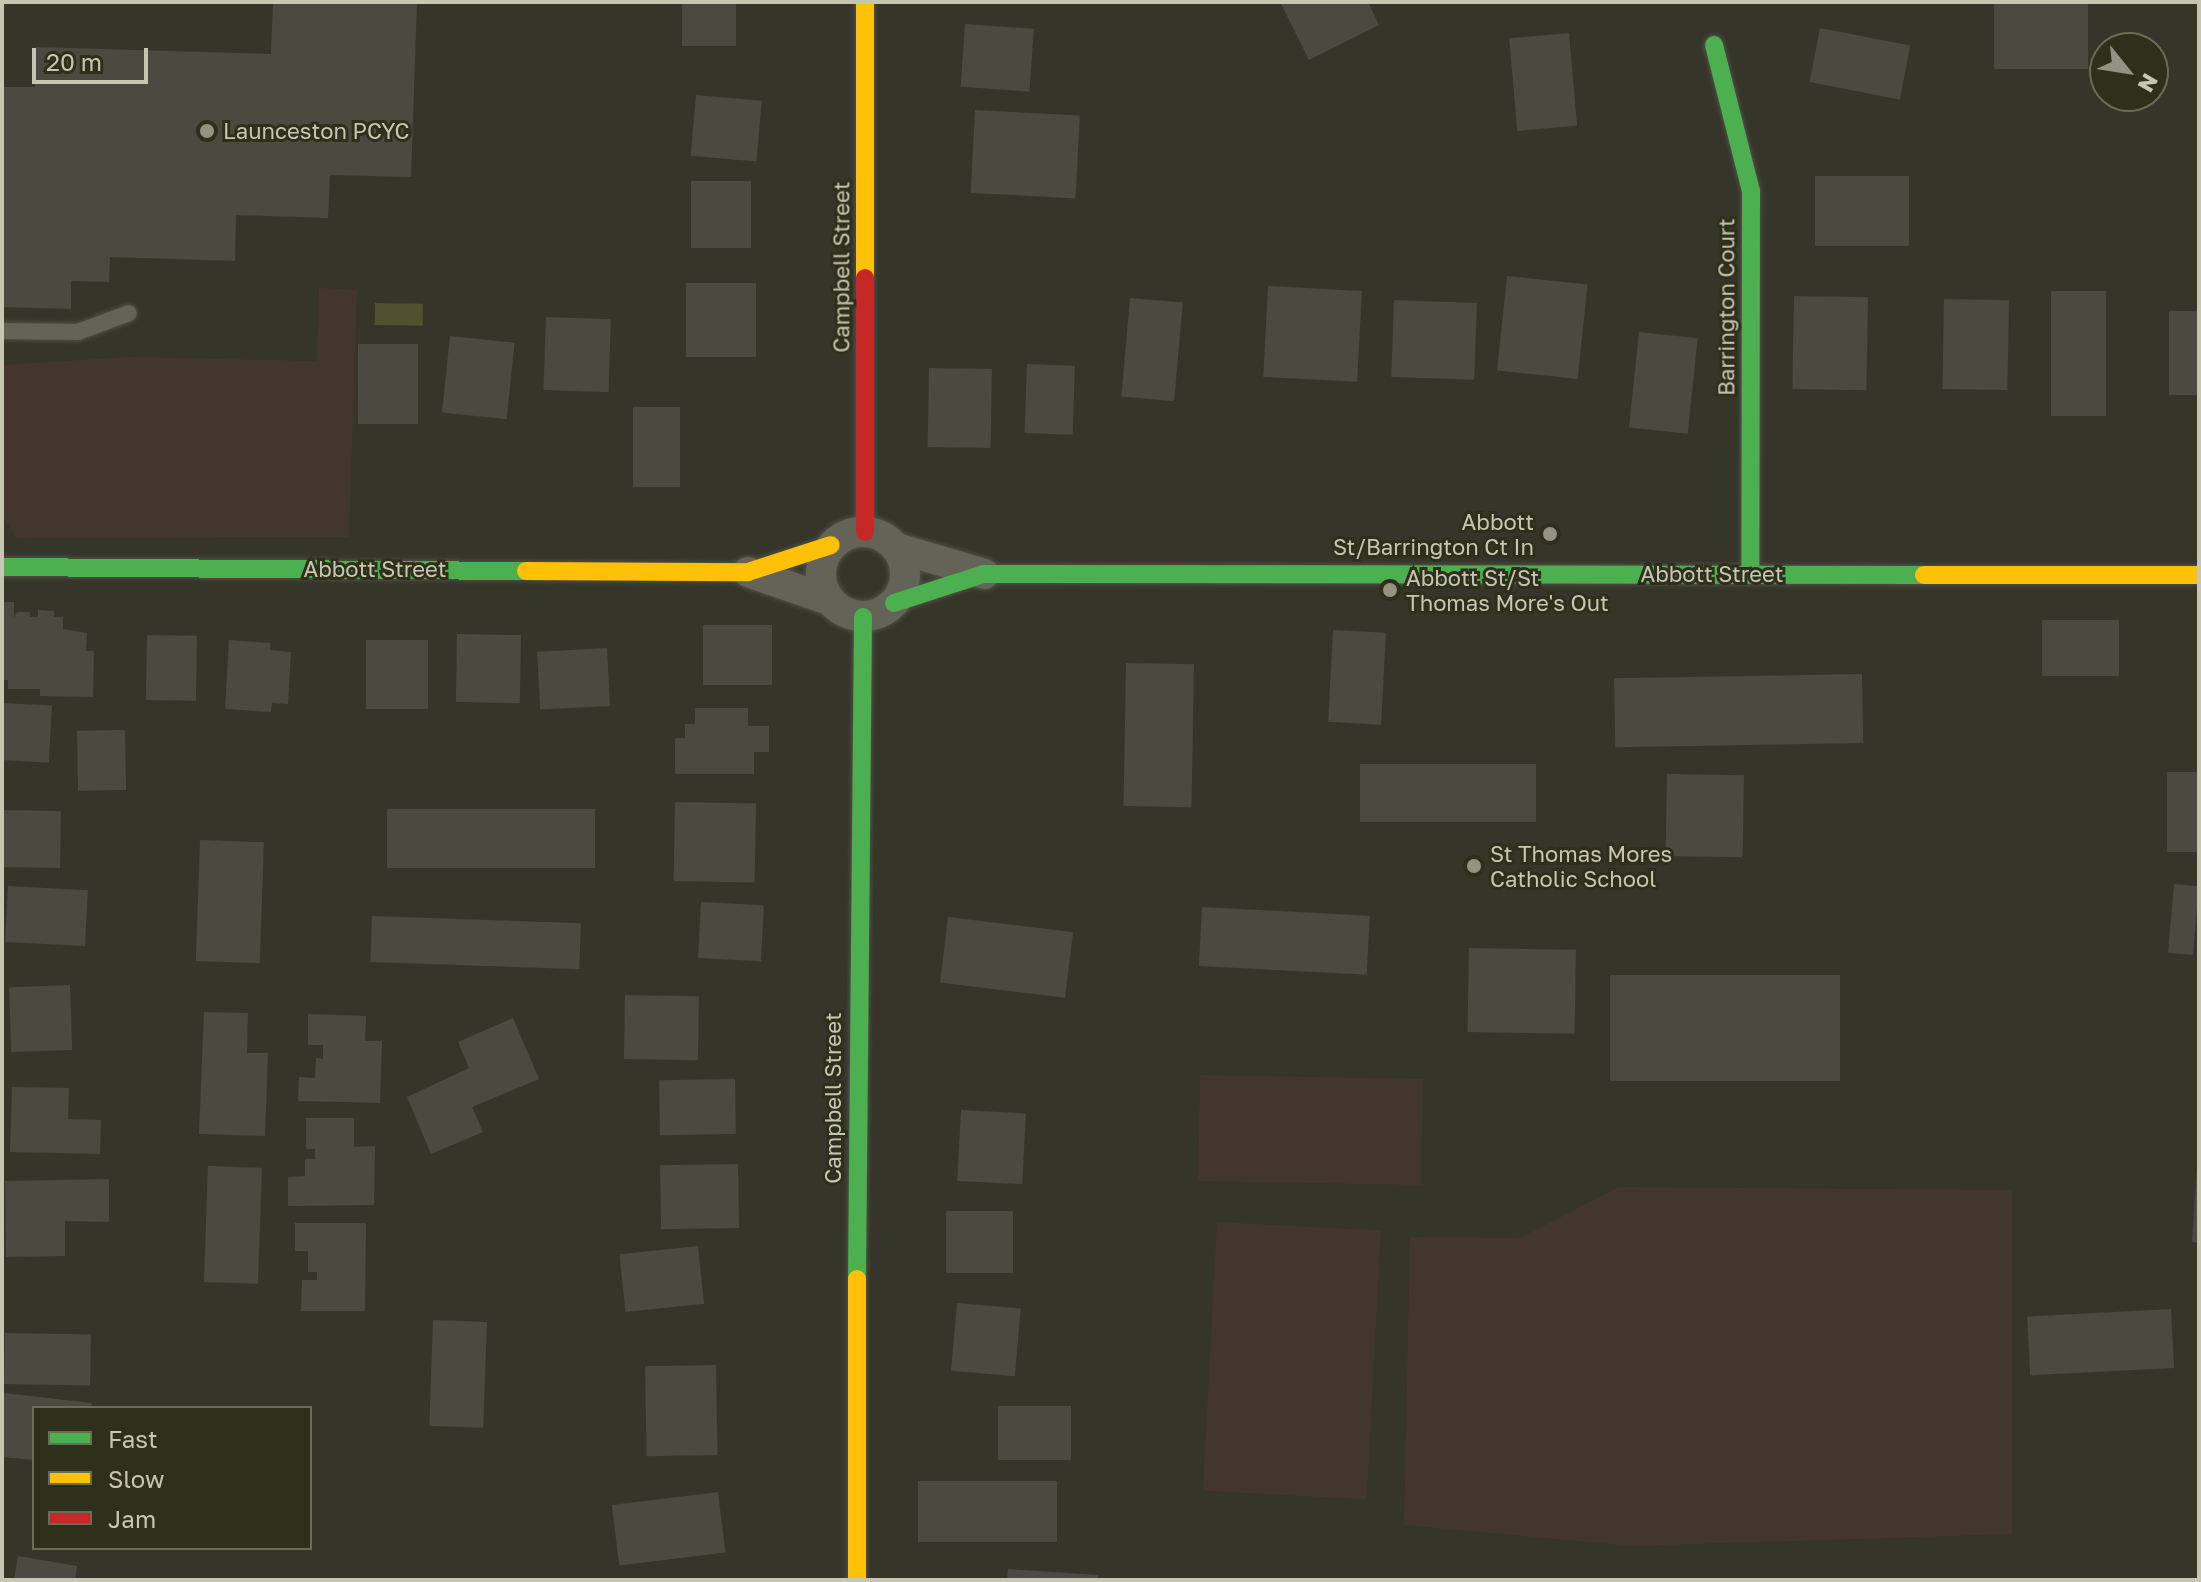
<!DOCTYPE html>
<style>
body{margin:0}
#map{position:relative;width:2201px;height:1582px;overflow:hidden;background:#363529;font-family:"Golos Text",sans-serif}
div>[style]{position:absolute}
[style*='--x']{left:calc(var(--x)*1px);top:calc(var(--y)*1px);width:calc(var(--w)*1px);rotate:calc(var(--a)*1deg)}
.green>*{inset:0;background:#43372d;transform-origin:0 0}
.water>*{inset:0;background:#50512d;transform-origin:0 0}
.building>*{inset:0;background:#4b4a40;transform-origin:0 0}
.roads{filter:drop-shadow(0 0 2px #505047) drop-shadow(0 0 2px #505047)}
.lane>*{height:16px;margin:-8px;padding:0 8px;transform-origin:8px;border-radius:8px;background:#636358}
.street>*{height:30px;margin:-15px;padding:0 15px;transform-origin:15px;border-radius:15px;background:#636358}
.street>.ring{margin:-15px;padding:0;box-sizing:content-box;background:none;border:30px solid #636358;border-radius:50%}
.fast>*{height:18px;margin:-9px;padding:0 9px;transform-origin:9px;border-radius:9px;background:#4caf50}
.slow>*{height:18px;margin:-9px;padding:0 9px;transform-origin:9px;border-radius:9px;background:#ffc107}
.jam>*{height:18px;margin:-9px;padding:0 9px;transform-origin:9px;border-radius:9px;background:#c62828}
.dots>*{width:22px;height:22px;translate:-50% -50%;box-sizing:border-box;border:4px solid #2f301c;border-radius:50%}
span{translate:-50% -50%;white-space:nowrap;text-align:center;line-height:1.15;-webkit-text-stroke:6px #2f301c;paint-order:stroke}
.poi-label{font-size:22px;color:#c6c6b3}
.left{translate:0 -50%;text-align:left}
.right{translate:-100% -50%;text-align:right}
.street-label{font-size:22px;color:#c6c6b3}
.frame{position:absolute;inset:0;border:4px solid #c6c6b3;pointer-events:none}
.legend{position:absolute;left:32px;top:1406px;width:280px;height:144px;box-sizing:border-box;background:#2f301c;border:2px solid #6b6c58;margin:0;padding:10px 14px;list-style:none;font-size:24px;color:#c6c6b3}
.legend li{display:flex;align-items:center;gap:16px;height:40px}
.legend b{width:40px;border:2px solid #6b6c58}
.north{position:absolute;left:2089px;top:32px;width:80px;height:80px;box-sizing:border-box;background:#2f301c;border:2px solid #6b6c58;border-radius:50%;rotate:120deg;font-size:22px;font-weight:700;line-height:32px;text-align:center;color:#c6c6b3}
.north::after{content:'';display:block;margin:auto;width:28px;height:36px;background:#949383;clip-path:polygon(50% 0,100% 100%,50% 72%,0 100%)}
.scale{position:absolute;left:32px;top:48px;width:116px;height:36px;box-sizing:border-box;border:4px solid #c6c6b3;border-top:0;padding-left:10px;font-size:24px;line-height:28px;white-space:nowrap;color:#c6c6b3;-webkit-text-stroke:6px #2f301c;paint-order:stroke}
</style>
<div id="map">
<div class="green">
<i style="clip-path:polygon(319px 288px,357px 290px,349px 537px,16px 538px,2px 514px,2px 365px,128px 357px,317px 361px)"></i>
<i style="left:1423px;top:1079px;width:106px;height:223px;rotate:91deg"></i>
<i style="clip-path:polygon(1619px 1187px,2012px 1190px,2012px 1534px,1632px 1546px,1404px 1525px,1410px 1237px,1520px 1238px)"></i>
<i style="left:1217px;top:1222px;width:164px;height:269px;rotate:3deg"></i>
</div>
<div class="water">
<i style="left:375px;top:303px;width:48px;height:22px;rotate:1deg"></i>
</div>
<div class="building">
<i style="clip-path:polygon(273px 2px,417px 2px,411px 177px,330px 175px,328px 218px,236px 215px,235px 261px,110px 257px,109px 282px,71px 281px,71px 309px,2px 307px,2px 87px,35px 87px,36px 47px,271px 54px)"></i>
<i style="left:682px;top:2px;width:54px;height:44px"></i>
<i style="clip-path:polygon(1280px 2px,1368px 2px,1379px 25px,1309px 60px)"></i>
<i style="left:1994px;top:2px;width:94px;height:67px"></i>
<i style="left:965px;top:24px;width:69px;height:63px;rotate:4deg"></i>
<i style="left:1820px;top:28px;width:92px;height:55px;rotate:11deg"></i>
<i style="left:1569px;top:33px;width:93px;height:60px;rotate:85deg"></i>
<i style="left:696px;top:95px;width:66px;height:61px;rotate:5deg"></i>
<i style="left:975px;top:110px;width:105px;height:83px;rotate:3deg"></i>
<i style="left:1815px;top:176px;width:94px;height:70px"></i>
<i style="left:691px;top:181px;width:60px;height:67px"></i>
<i style="left:1507px;top:276px;width:81px;height:95px;rotate:6deg"></i>
<i style="left:686px;top:283px;width:70px;height:74px"></i>
<i style="left:1268px;top:286px;width:94px;height:91px;rotate:3deg"></i>
<i style="left:2051px;top:291px;width:55px;height:125px"></i>
<i style="left:1794px;top:296px;width:74px;height:93px;rotate:1deg"></i>
<i style="left:1130px;top:298px;width:53px;height:99px;rotate:5deg"></i>
<i style="left:1944px;top:299px;width:65px;height:90px;rotate:1deg"></i>
<i style="left:1394px;top:300px;width:83px;height:77px;rotate:2deg"></i>
<i style="left:2199px;top:311px;width:84px;height:30px;rotate:90deg"></i>
<i style="left:546px;top:317px;width:65px;height:73px;rotate:2deg"></i>
<i style="left:1639px;top:332px;width:59px;height:96px;rotate:6deg"></i>
<i style="left:450px;top:336px;width:65px;height:77px;rotate:6deg"></i>
<i style="left:358px;top:344px;width:60px;height:80px"></i>
<i style="left:1027px;top:364px;width:48px;height:69px;rotate:2deg"></i>
<i style="left:929px;top:368px;width:63px;height:79px;rotate:1deg"></i>
<i style="left:633px;top:407px;width:47px;height:80px"></i>
<i style="clip-path:polygon(2px 602px,14px 602px,14px 618px,17px 612px,30px 612px,30px 617px,38px 617px,38px 610px,54px 611px,54px 617px,63px 617px,63px 629px,87px 633px,86px 651px,94px 651px,93px 697px,40px 696px,40px 689px,8px 689px,8px 680px,2px 680px)"></i>
<i style="left:2042px;top:620px;width:77px;height:56px"></i>
<i style="left:703px;top:625px;width:69px;height:60px"></i>
<i style="left:1333px;top:630px;width:53px;height:92px;rotate:3deg"></i>
<i style="left:457px;top:634px;width:64px;height:68px;rotate:1deg"></i>
<i style="left:147px;top:635px;width:50px;height:65px;rotate:1deg"></i>
<i style="clip-path:polygon(229px 640px,270px 643px,270px 650px,291px 652px,288px 704px,272px 703px,271px 712px,225px 709px)"></i>
<i style="left:428px;top:640px;width:69px;height:62px;rotate:90deg"></i>
<i style="left:607px;top:648px;width:58px;height:70px;rotate:87deg"></i>
<i style="left:1126px;top:663px;width:68px;height:143px;rotate:1deg"></i>
<i style="left:1862px;top:674px;width:69px;height:248px;rotate:89deg"></i>
<i style="left:2px;top:703px;width:50px;height:57px;rotate:3deg"></i>
<i style="clip-path:polygon(695px 708px,748px 708px,748px 726px,769px 726px,769px 752px,754px 752px,754px 774px,675px 774px,675px 738px,685px 738px,685px 724px,695px 724px)"></i>
<i style="left:125px;top:730px;width:60px;height:48px;rotate:89deg"></i>
<i style="left:1360px;top:764px;width:176px;height:58px"></i>
<i style="left:2199px;top:772px;width:80px;height:32px;rotate:90deg"></i>
<i style="left:1667px;top:774px;width:77px;height:82px;rotate:1deg"></i>
<i style="left:675px;top:802px;width:81px;height:79px;rotate:1deg"></i>
<i style="left:387px;top:809px;width:208px;height:59px"></i>
<i style="left:2px;top:810px;width:59px;height:57px;rotate:1deg"></i>
<i style="left:200px;top:840px;width:64px;height:121px;rotate:2deg"></i>
<i style="left:2174px;top:884px;width:25px;height:69px;rotate:5deg"></i>
<i style="left:8px;top:886px;width:80px;height:56px;rotate:3deg"></i>
<i style="left:701px;top:902px;width:63px;height:56px;rotate:3deg"></i>
<i style="left:1202px;top:907px;width:168px;height:59px;rotate:3deg"></i>
<i style="left:372px;top:916px;width:209px;height:46px;rotate:2deg"></i>
<i style="left:948px;top:917px;width:126px;height:66px;rotate:7deg"></i>
<i style="left:1469px;top:948px;width:107px;height:84px;rotate:1deg"></i>
<i style="left:1610px;top:975px;width:230px;height:106px"></i>
<i style="left:70px;top:985px;width:65px;height:61px;rotate:88deg"></i>
<i style="left:625px;top:995px;width:74px;height:64px;rotate:1deg"></i>
<i style="clip-path:polygon(204px 1012px,248px 1013px,247px 1053px,268px 1053px,265px 1136px,199px 1134px)"></i>
<i style="clip-path:polygon(308px 1014px,366px 1016px,365px 1041px,382px 1041px,380px 1103px,298px 1101px,299px 1077px,315px 1078px,316px 1058px,323px 1059px,323px 1045px,308px 1045px)"></i>
<i style="clip-path:polygon(513px 1018px,539px 1079px,472px 1107px,483px 1132px,431px 1154px,407px 1097px,469px 1068px,458px 1042px)"></i>
<i style="left:735px;top:1079px;width:55px;height:76px;rotate:89deg"></i>
<i style="clip-path:polygon(12px 1087px,69px 1088px,68px 1119px,101px 1120px,100px 1154px,10px 1152px)"></i>
<i style="left:961px;top:1110px;width:65px;height:71px;rotate:3deg"></i>
<i style="clip-path:polygon(306px 1118px,354px 1118px,354px 1147px,375px 1146px,374px 1205px,288px 1206px,288px 1177px,305px 1176px,305px 1159px,315px 1159px,315px 1149px,306px 1149px)"></i>
<i style="left:738px;top:1164px;width:64px;height:78px;rotate:89deg"></i>
<i style="left:208px;top:1166px;width:54px;height:116px;rotate:2deg"></i>
<i style="clip-path:polygon(2197px 1166px,2199px 1166px,2199px 1243px,2192px 1242px)"></i>
<i style="clip-path:polygon(109px 1179px,109px 1222px,65px 1221px,65px 1256px,6px 1257px,5px 1181px)"></i>
<i style="left:946px;top:1211px;width:67px;height:62px"></i>
<i style="clip-path:polygon(295px 1223px,366px 1223px,365px 1311px,301px 1311px,302px 1280px,317px 1280px,317px 1272px,308px 1272px,308px 1251px,295px 1251px)"></i>
<i style="left:698px;top:1246px;width:58px;height:79px;rotate:84deg"></i>
<i style="left:957px;top:1303px;width:64px;height:68px;rotate:5deg"></i>
<i style="left:2171px;top:1309px;width:59px;height:144px;rotate:87deg"></i>
<i style="left:433px;top:1320px;width:54px;height:106px;rotate:2deg"></i>
<i style="left:5px;top:1333px;width:86px;height:51px;rotate:1deg"></i>
<i style="left:716px;top:1365px;width:90px;height:71px;rotate:89deg"></i>
<i style="clip-path:polygon(4px 1393px,92px 1403px,91px 1408px,34px 1408px,34px 1460px,2px 1457px)"></i>
<i style="left:998px;top:1406px;width:73px;height:54px"></i>
<i style="left:1057px;top:1481px;width:61px;height:139px;rotate:90deg"></i>
<i style="left:718px;top:1492px;width:61px;height:107px;rotate:83deg"></i>
<i style="clip-path:polygon(18px 1556px,77px 1566px,75px 1580px,14px 1580px)"></i>
<i style="clip-path:polygon(1008px 1569px,1098px 1575px,1098px 1580px,1007px 1580px)"></i>
</div>
<div class="roads">
<div class="lane">
<i style="--x:2;--y:331;--w:76;--a:0.8"></i>
<i style="--x:78;--y:332;--w:54;--a:-20.4"></i>
</div>
<div class="street">
<i class="ring" style="left:821px;top:532px;width:54px;height:54px"></i>
<i style="--x:897;--y:548;--w:91;--a:16.6"></i>
<i style="--x:748;--y:572;--w:86;--a:19.1"></i>
</div>
<div class="fast">
<i style="--x:1714;--y:45;--w:151;--a:75.8"></i>
<i style="--x:1751;--y:191;--w:382;--a:90.1"></i>
<i style="--x:2;--y:567;--w:524;--a:0.44"></i>
<i style="--x:894;--y:603;--w:95;--a:-17.9"></i>
<i style="--x:984;--y:574;--w:940;--a:0.06"></i>
<i style="--x:857;--y:1279;--w:662;--a:-89.48"></i>
</div>
<div class="slow">
<i style="--x:865;--y:2;--w:276;--a:90"></i>
<i style="--x:526;--y:571;--w:222;--a:0.3"></i>
<i style="--x:748;--y:572;--w:87;--a:-18"></i>
<i style="--x:1924;--y:575;--w:275;--a:0"></i>
<i style="--x:857;--y:1279;--w:301;--a:90"></i>
</div>
<div class="jam">
<i style="--x:865;--y:278;--w:254;--a:90"></i>
</div>
</div>
<div class="dots">
<i style="left:207px;top:131px;background:#949383"></i>
<i style="left:1550px;top:534px;background:#949383"></i>
<i style="left:1390px;top:590px;background:#949383"></i>
<i style="left:1474px;top:866px;background:#949383"></i>
</div>
<div class="poi-label">
<span class="left" style="left:223px;top:131px">Launceston PCYC</span>
<span class="right" style="left:1534px;top:534px">Abbott<br>St/Barrington Ct In</span>
<span class="left" style="left:1406px;top:590px">Abbott St/St<br>Thomas More's Out</span>
<span class="left" style="left:1490px;top:866px">St Thomas Mores<br>Catholic School</span>
</div>
<div class="street-label">
<span style="left:841px;top:267px;rotate:-90deg">Campbell Street</span>
<span style="left:1726px;top:307px;rotate:-90deg">Barrington Court</span>
<span style="left:375px;top:569px">Abbott Street</span>
<span style="left:1712px;top:574px">Abbott Street</span>
<span style="left:833px;top:1098px;rotate:-90deg">Campbell Street</span>
</div>
<div class="frame"></div>
<ul class="legend">
<li><b style="height:10px;background:#4caf50"></b>Fast</li>
<li><b style="height:10px;background:#ffc107"></b>Slow</li>
<li><b style="height:10px;background:#c62828"></b>Jam</li>
</ul>
<div class="north">N</div>
<div class="scale">20 m</div>
</div>
